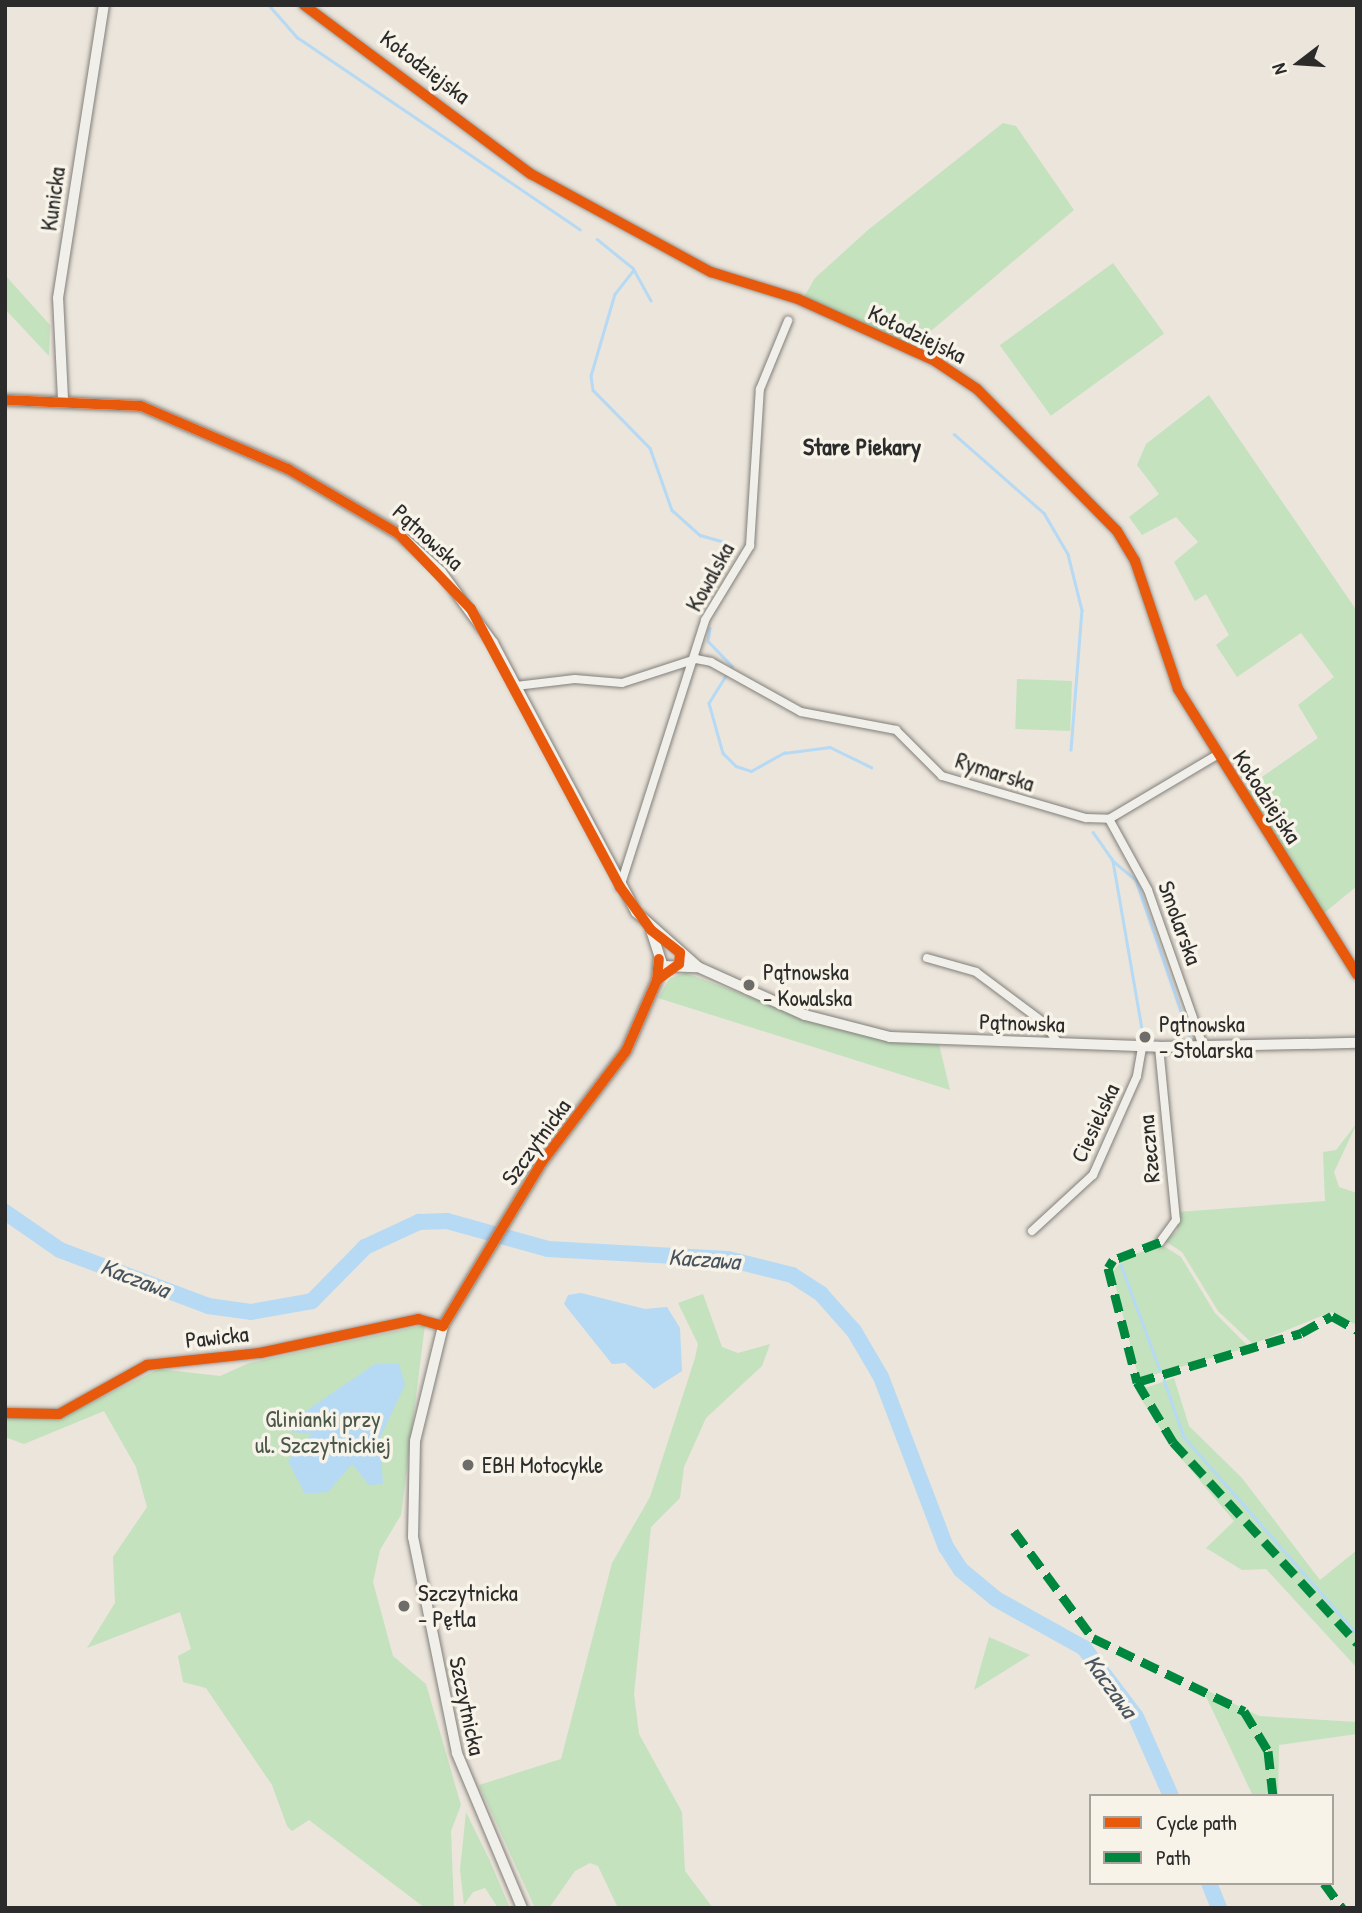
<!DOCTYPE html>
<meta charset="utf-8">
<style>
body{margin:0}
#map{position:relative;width:1362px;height:1913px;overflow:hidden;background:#ebe5db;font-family:"Patrick Hand",sans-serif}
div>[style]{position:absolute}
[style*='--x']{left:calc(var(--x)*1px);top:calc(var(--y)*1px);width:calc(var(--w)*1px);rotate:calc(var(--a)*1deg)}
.green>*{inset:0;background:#c4e2be;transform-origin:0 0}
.water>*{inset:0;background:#b6d9f4}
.stream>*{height:2.5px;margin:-1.25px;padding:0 1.25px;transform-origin:1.25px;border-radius:1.25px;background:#b6d9f4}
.river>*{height:16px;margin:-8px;padding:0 8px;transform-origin:8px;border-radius:8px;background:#b6d9f4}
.roads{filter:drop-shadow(0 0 2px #817f7a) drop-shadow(0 0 2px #817f7a)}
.minor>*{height:8px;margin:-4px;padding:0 4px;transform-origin:4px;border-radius:4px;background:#f1efea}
.tertiary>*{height:10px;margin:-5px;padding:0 5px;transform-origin:5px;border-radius:5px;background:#f1efea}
.quiet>*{height:9px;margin-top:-4.5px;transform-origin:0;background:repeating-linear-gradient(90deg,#00873e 0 18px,transparent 0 27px)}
.cycleway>*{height:10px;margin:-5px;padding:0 5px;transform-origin:5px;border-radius:5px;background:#e8590c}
.dots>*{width:19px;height:19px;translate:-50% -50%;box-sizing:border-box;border:4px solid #f7f3e8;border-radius:50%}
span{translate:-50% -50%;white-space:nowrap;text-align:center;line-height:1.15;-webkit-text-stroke:7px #f7f3e8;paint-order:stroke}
.street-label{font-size:23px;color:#2b2b2b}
.poi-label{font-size:23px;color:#2b2b2b}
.left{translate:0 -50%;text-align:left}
.park-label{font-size:23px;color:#49584a}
.neighbourhood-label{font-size:24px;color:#2b2b2b;font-weight:700}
.water-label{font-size:24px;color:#485560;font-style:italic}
.frame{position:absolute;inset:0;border:7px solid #2b2b2b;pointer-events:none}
.legend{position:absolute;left:1089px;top:1794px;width:245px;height:91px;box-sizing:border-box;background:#f7f3e8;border:2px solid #a5a39c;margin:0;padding:9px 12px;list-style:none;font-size:21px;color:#2b2b2b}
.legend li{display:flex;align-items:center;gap:14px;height:35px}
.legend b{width:35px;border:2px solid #a5a39c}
.north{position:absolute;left:1264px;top:28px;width:70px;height:70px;-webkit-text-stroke:5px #f7f3e8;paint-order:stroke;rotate:253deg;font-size:19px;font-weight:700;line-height:28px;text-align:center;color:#2b2b2b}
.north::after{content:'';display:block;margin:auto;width:24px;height:32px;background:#2b2b2b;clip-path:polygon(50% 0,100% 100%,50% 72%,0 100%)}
</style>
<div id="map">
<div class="green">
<div style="clip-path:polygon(1003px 123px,1016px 126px,1074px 210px,912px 347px,804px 297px,815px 278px,868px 230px)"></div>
<div style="left:1113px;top:263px;width:87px;height:140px;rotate:54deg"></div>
<div style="clip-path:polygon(5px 275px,50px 325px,49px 356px,5px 309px)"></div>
<div style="clip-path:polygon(1209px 395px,1357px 611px,1357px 886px,1323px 914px,1246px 788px,1318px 738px,1298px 705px,1334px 677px,1301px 633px,1237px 677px,1216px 645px,1229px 635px,1206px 594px,1195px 601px,1174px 562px,1198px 542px,1176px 517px,1142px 535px,1129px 517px,1159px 494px,1137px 465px,1146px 444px)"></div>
<div style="left:1017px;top:679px;width:55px;height:50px;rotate:2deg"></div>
<div style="clip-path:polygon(686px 973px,833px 1028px,939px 1044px,950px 1090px,658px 998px,670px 978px)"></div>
<div style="clip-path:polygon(1357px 1123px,1334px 1172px,1339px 1187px,1357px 1193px,1357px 1325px,1331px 1312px,1253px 1344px,1218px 1311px,1182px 1252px,1165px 1241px,1177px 1231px,1178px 1212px,1325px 1201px,1323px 1152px,1336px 1150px)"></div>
<div style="clip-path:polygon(1162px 1245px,1181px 1257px,1215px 1313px,1249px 1347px,1139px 1379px,1112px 1272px,1126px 1257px)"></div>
<div style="clip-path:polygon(703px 1294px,722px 1347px,738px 1353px,770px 1344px,762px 1366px,706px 1418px,684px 1467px,680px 1498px,651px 1527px,634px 1694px,639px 1734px,682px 1812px,685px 1871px,713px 1908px,618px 1908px,598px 1866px,590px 1863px,575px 1871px,549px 1908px,535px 1908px,479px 1785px,561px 1759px,612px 1563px,650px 1497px,695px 1358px,698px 1344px,678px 1303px)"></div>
<div style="clip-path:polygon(425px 1325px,401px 1515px,380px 1550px,373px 1582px,393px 1656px,426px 1684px,461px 1805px,451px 1831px,454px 1908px,425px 1908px,309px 1820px,292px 1831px,287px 1826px,272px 1785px,206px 1688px,183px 1682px,178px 1656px,191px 1649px,180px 1612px,87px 1648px,115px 1603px,113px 1557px,147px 1507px,136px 1467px,104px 1411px,24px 1444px,5px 1437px,5px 1417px,63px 1416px,159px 1369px,220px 1376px,249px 1363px)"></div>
<div style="clip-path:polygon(1174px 1378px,1189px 1426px,1242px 1478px,1320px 1580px,1357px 1550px,1357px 1668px,1266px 1569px,1242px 1570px,1206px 1548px,1234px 1521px,1174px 1450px,1136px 1391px)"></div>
<div style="clip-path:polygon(989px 1637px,1030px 1655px,974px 1690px,985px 1651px)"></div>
<div style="clip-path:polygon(1202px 1688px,1259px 1716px,1357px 1722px,1357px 1734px,1279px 1745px,1278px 1796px,1253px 1796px)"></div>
<div style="clip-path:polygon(466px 1812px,489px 1859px,510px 1908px,498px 1908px,485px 1888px,473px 1892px,464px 1905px,460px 1870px)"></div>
</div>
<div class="water">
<div style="clip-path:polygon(581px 1293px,645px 1309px,667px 1307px,680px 1328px,682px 1371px,654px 1389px,625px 1363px,612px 1364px,564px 1304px,568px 1295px)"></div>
<div style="clip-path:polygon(375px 1364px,399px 1364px,405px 1385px,380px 1438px,383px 1484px,369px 1485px,352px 1464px,328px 1492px,305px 1494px,288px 1461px,311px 1434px,292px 1432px,291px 1421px)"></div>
</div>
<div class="stream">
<div style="--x:269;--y:5;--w:43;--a:48.8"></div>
<div style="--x:297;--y:37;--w:342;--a:34.2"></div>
<div style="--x:597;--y:239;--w:46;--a:38.9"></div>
<div style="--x:633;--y:268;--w:37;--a:61"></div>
<div style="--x:634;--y:270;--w:31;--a:128"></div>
<div style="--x:615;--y:294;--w:85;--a:106.3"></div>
<div style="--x:591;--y:376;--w:14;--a:82"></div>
<div style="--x:593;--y:390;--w:81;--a:45.5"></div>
<div style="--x:650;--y:448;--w:66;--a:70.5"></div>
<div style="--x:672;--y:510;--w:38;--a:42"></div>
<div style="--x:700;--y:535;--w:26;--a:16"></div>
<div style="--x:725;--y:542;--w:15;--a:58"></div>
<div style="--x:954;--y:434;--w:120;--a:41.3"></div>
<div style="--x:1044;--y:513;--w:48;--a:59.7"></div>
<div style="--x:1068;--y:554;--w:58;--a:76"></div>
<div style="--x:1082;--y:610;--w:140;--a:94.5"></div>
<div style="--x:710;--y:628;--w:13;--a:99"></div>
<div style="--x:708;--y:641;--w:35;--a:46"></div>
<div style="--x:726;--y:676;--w:32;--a:122"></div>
<div style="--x:709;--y:703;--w:52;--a:74.4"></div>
<div style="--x:723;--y:753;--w:18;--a:45"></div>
<div style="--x:736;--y:766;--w:16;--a:18"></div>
<div style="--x:751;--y:771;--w:38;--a:-29"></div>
<div style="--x:784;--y:753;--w:46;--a:-7.4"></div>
<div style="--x:830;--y:747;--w:46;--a:26"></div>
<div style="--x:1093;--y:832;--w:35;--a:55"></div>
<div style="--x:1113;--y:861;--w:176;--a:80.2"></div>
<div style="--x:1112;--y:860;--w:31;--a:40"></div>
<div style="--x:1136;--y:880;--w:164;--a:71.1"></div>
<div style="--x:1121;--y:1265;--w:112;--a:69.6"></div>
<div style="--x:1164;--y:1380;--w:60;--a:70.7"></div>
<div style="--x:1184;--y:1437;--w:262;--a:48.7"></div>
</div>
<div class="river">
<div style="--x:5;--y:1212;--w:67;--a:34.6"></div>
<div style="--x:60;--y:1250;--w:158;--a:20.7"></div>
<div style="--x:208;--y:1306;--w:43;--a:7.9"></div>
<div style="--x:251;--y:1312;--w:62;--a:-10.2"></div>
<div style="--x:312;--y:1301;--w:76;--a:-45.5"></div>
<div style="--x:365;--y:1247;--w:60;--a:-24.8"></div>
<div style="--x:419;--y:1222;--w:28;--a:-2"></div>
<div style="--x:447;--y:1221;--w:105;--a:15.5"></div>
<div style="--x:548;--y:1249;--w:180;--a:3.2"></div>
<div style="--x:728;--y:1259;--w:66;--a:14"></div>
<div style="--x:792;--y:1275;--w:35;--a:33"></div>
<div style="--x:821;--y:1294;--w:50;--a:48.3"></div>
<div style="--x:854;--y:1331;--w:53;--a:59.6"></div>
<div style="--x:881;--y:1377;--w:182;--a:69.1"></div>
<div style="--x:946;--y:1547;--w:27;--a:57"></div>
<div style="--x:961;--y:1570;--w:45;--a:39.6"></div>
<div style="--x:996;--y:1599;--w:101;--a:29.1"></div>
<div style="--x:1084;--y:1648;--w:86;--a:53"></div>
<div style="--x:1136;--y:1717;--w:86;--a:66.1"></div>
<div style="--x:1209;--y:1883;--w:27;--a:68"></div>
</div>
<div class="roads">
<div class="minor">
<div style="--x:304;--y:5;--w:283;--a:36.7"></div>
<div style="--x:531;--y:174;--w:205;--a:28.6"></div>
<div style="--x:711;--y:272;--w:91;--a:17.2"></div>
<div style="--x:798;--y:299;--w:150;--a:24.3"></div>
<div style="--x:935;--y:361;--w:50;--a:33.7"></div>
<div style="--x:977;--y:389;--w:199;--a:45.4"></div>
<div style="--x:1117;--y:531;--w:35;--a:59"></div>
<div style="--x:1135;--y:561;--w:135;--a:71.4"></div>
<div style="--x:1178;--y:689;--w:337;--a:57.9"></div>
<div style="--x:516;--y:686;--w:59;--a:-6.8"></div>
<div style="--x:575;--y:679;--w:47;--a:4.9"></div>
<div style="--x:622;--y:683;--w:78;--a:-18"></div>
<div style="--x:696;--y:659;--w:15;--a:11"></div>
<div style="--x:711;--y:662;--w:103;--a:29.1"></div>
<div style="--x:801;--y:712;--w:97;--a:10.7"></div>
<div style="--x:896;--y:730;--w:65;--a:45"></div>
<div style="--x:942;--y:776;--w:150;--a:16.3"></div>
<div style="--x:1086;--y:818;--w:23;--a:2"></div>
<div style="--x:1109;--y:819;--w:123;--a:-30.7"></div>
<div style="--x:1109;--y:819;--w:81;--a:61.2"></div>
<div style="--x:1148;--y:890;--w:165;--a:70.6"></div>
<div style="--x:620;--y:887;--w:280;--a:-72.3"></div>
<div style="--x:705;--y:620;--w:87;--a:-58.7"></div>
<div style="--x:750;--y:546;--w:157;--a:-86.4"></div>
<div style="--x:760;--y:389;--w:74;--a:-67.6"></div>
<div style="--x:927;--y:958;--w:51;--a:15.9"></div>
<div style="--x:976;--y:972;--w:84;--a:36.7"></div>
<div style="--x:1043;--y:1022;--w:26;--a:54"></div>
<div style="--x:1159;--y:1047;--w:174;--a:84.4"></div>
<div style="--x:1176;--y:1220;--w:27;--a:126"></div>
<div style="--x:1032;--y:1231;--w:83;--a:-42.6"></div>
<div style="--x:1093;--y:1175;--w:108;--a:-66"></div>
<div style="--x:1137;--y:1076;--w:29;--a:-80"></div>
<div style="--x:5;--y:1413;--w:54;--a:1.1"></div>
<div style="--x:59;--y:1414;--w:101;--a:-29.1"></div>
<div style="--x:147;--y:1365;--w:114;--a:-6.1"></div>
<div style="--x:260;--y:1353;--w:162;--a:-12.1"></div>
<div style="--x:418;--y:1319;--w:26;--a:16"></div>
</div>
<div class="tertiary">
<div style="--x:63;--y:399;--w:101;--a:-92.8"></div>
<div style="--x:58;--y:298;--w:297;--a:-81.1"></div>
<div style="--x:5;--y:400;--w:136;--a:2.5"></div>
<div style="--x:141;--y:406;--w:160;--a:23.2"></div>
<div style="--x:288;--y:469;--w:129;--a:30.4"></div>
<div style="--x:399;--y:534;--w:57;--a:42.1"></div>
<div style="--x:441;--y:572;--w:88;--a:53.8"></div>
<div style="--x:493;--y:643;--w:305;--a:62"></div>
<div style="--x:636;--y:912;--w:83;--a:41.6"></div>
<div style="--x:698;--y:967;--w:117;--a:24.2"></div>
<div style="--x:805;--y:1015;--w:88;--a:14.5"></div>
<div style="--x:890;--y:1037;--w:269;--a:2.1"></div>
<div style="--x:1159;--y:1047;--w:198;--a:-1.2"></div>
<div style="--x:651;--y:930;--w:38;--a:72"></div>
<div style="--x:663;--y:966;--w:34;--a:2"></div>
<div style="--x:522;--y:1908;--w:168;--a:-112.8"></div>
<div style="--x:457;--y:1753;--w:220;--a:-101.5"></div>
<div style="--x:413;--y:1537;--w:96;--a:-88.8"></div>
<div style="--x:415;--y:1441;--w:118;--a:-76.3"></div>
<div style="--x:443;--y:1326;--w:192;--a:-58.9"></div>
<div style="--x:542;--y:1162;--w:139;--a:-52.9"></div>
<div style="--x:626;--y:1051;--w:77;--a:-66.4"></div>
<div style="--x:657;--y:980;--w:21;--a:-85"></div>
</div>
</div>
<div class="quiet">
<div style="--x:1160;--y:1242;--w:50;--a:159"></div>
<div style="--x:1113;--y:1260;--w:9;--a:122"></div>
<div style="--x:1108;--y:1268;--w:118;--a:75.7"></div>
<div style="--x:1137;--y:1382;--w:70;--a:59"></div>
<div style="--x:1173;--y:1442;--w:273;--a:47.5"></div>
<div style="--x:1137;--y:1382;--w:171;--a:-16.6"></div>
<div style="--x:1301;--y:1333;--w:35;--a:-29"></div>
<div style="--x:1332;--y:1316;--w:29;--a:29"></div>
<div style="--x:1014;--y:1531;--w:133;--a:53.6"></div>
<div style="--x:1093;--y:1638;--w:168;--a:25.8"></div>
<div style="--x:1244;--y:1711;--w:47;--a:59"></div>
<div style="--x:1268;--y:1751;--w:45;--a:83.7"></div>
<div style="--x:1324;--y:1883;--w:31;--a:54"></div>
</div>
<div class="cycleway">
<div style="--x:304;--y:5;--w:283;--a:36.7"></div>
<div style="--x:531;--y:174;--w:205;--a:28.6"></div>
<div style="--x:711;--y:272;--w:91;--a:17.2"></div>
<div style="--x:798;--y:299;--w:150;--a:24.3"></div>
<div style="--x:935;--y:361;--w:50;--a:33.7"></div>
<div style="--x:977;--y:389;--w:199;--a:45.4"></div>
<div style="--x:1117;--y:531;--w:35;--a:59"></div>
<div style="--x:1135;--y:561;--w:135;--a:71.4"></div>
<div style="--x:1178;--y:689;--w:337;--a:57.9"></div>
<div style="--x:5;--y:400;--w:136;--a:2.5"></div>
<div style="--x:141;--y:406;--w:160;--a:23.2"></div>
<div style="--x:288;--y:469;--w:129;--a:30.4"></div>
<div style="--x:399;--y:534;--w:104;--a:46.2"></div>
<div style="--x:471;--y:609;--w:315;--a:61.8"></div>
<div style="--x:620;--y:887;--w:53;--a:54.2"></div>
<div style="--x:651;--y:930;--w:37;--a:38"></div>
<div style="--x:680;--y:953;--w:11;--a:95"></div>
<div style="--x:679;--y:964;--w:27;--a:144"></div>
<div style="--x:5;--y:1413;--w:54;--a:1.1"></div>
<div style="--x:59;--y:1414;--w:101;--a:-29.1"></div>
<div style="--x:147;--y:1365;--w:114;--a:-6.1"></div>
<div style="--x:260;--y:1353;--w:162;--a:-12.1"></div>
<div style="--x:418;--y:1319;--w:26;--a:16"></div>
<div style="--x:443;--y:1326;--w:192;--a:-58.9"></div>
<div style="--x:542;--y:1162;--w:139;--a:-52.9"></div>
<div style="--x:626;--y:1051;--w:77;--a:-66.4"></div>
<div style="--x:657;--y:980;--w:21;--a:-85"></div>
</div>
<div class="dots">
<div style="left:749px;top:985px;background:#6e6c69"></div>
<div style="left:1145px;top:1037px;background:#6e6c69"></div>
<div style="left:468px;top:1465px;background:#6e6c69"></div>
<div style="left:404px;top:1606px;background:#6e6c69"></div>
</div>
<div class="street-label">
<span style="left:425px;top:67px;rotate:37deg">Kołodziejska</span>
<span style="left:53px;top:199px;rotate:-82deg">Kunicka</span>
<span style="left:917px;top:334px;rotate:26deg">Kołodziejska</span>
<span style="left:428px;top:537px;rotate:42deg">Pątnowska</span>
<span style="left:710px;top:577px;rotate:-61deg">Kowalska</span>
<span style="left:995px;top:772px;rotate:18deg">Rymarska</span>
<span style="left:1267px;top:797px;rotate:57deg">Kołodziejska</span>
<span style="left:1180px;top:923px;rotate:70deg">Smolarska</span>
<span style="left:1022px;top:1023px;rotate:2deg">Pątnowska</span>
<span style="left:1095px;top:1123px;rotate:-65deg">Ciesielska</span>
<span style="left:536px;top:1142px;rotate:-54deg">Szczytnicka</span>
<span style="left:1149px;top:1149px;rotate:-95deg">Rzeczna</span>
<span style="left:217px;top:1337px;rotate:-6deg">Pawicka</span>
<span style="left:467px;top:1706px;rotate:78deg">Szczytnicka</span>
</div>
<div class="poi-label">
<span class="left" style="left:763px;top:985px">Pątnowska<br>- Kowalska</span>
<span class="left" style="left:1159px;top:1037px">Pątnowska<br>- Stolarska</span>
<span class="left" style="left:482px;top:1465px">EBH Motocykle</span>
<span class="left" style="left:418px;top:1606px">Szczytnicka<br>- Pętla</span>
</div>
<div class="park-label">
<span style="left:323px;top:1432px">Glinianki przy<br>ul. Szczytnickiej</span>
</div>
<div class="neighbourhood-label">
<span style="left:862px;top:447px">Stare Piekary</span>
</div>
<div class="water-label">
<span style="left:704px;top:1259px;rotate:4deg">Kaczawa</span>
<span style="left:135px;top:1278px;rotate:21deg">Kaczawa</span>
<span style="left:1111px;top:1686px;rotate:54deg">Kaczawa</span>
</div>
<div class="frame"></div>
<ul class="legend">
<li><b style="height:9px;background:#e8590c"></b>Cycle path</li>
<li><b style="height:9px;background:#00873e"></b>Path</li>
</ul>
<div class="north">N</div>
</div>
